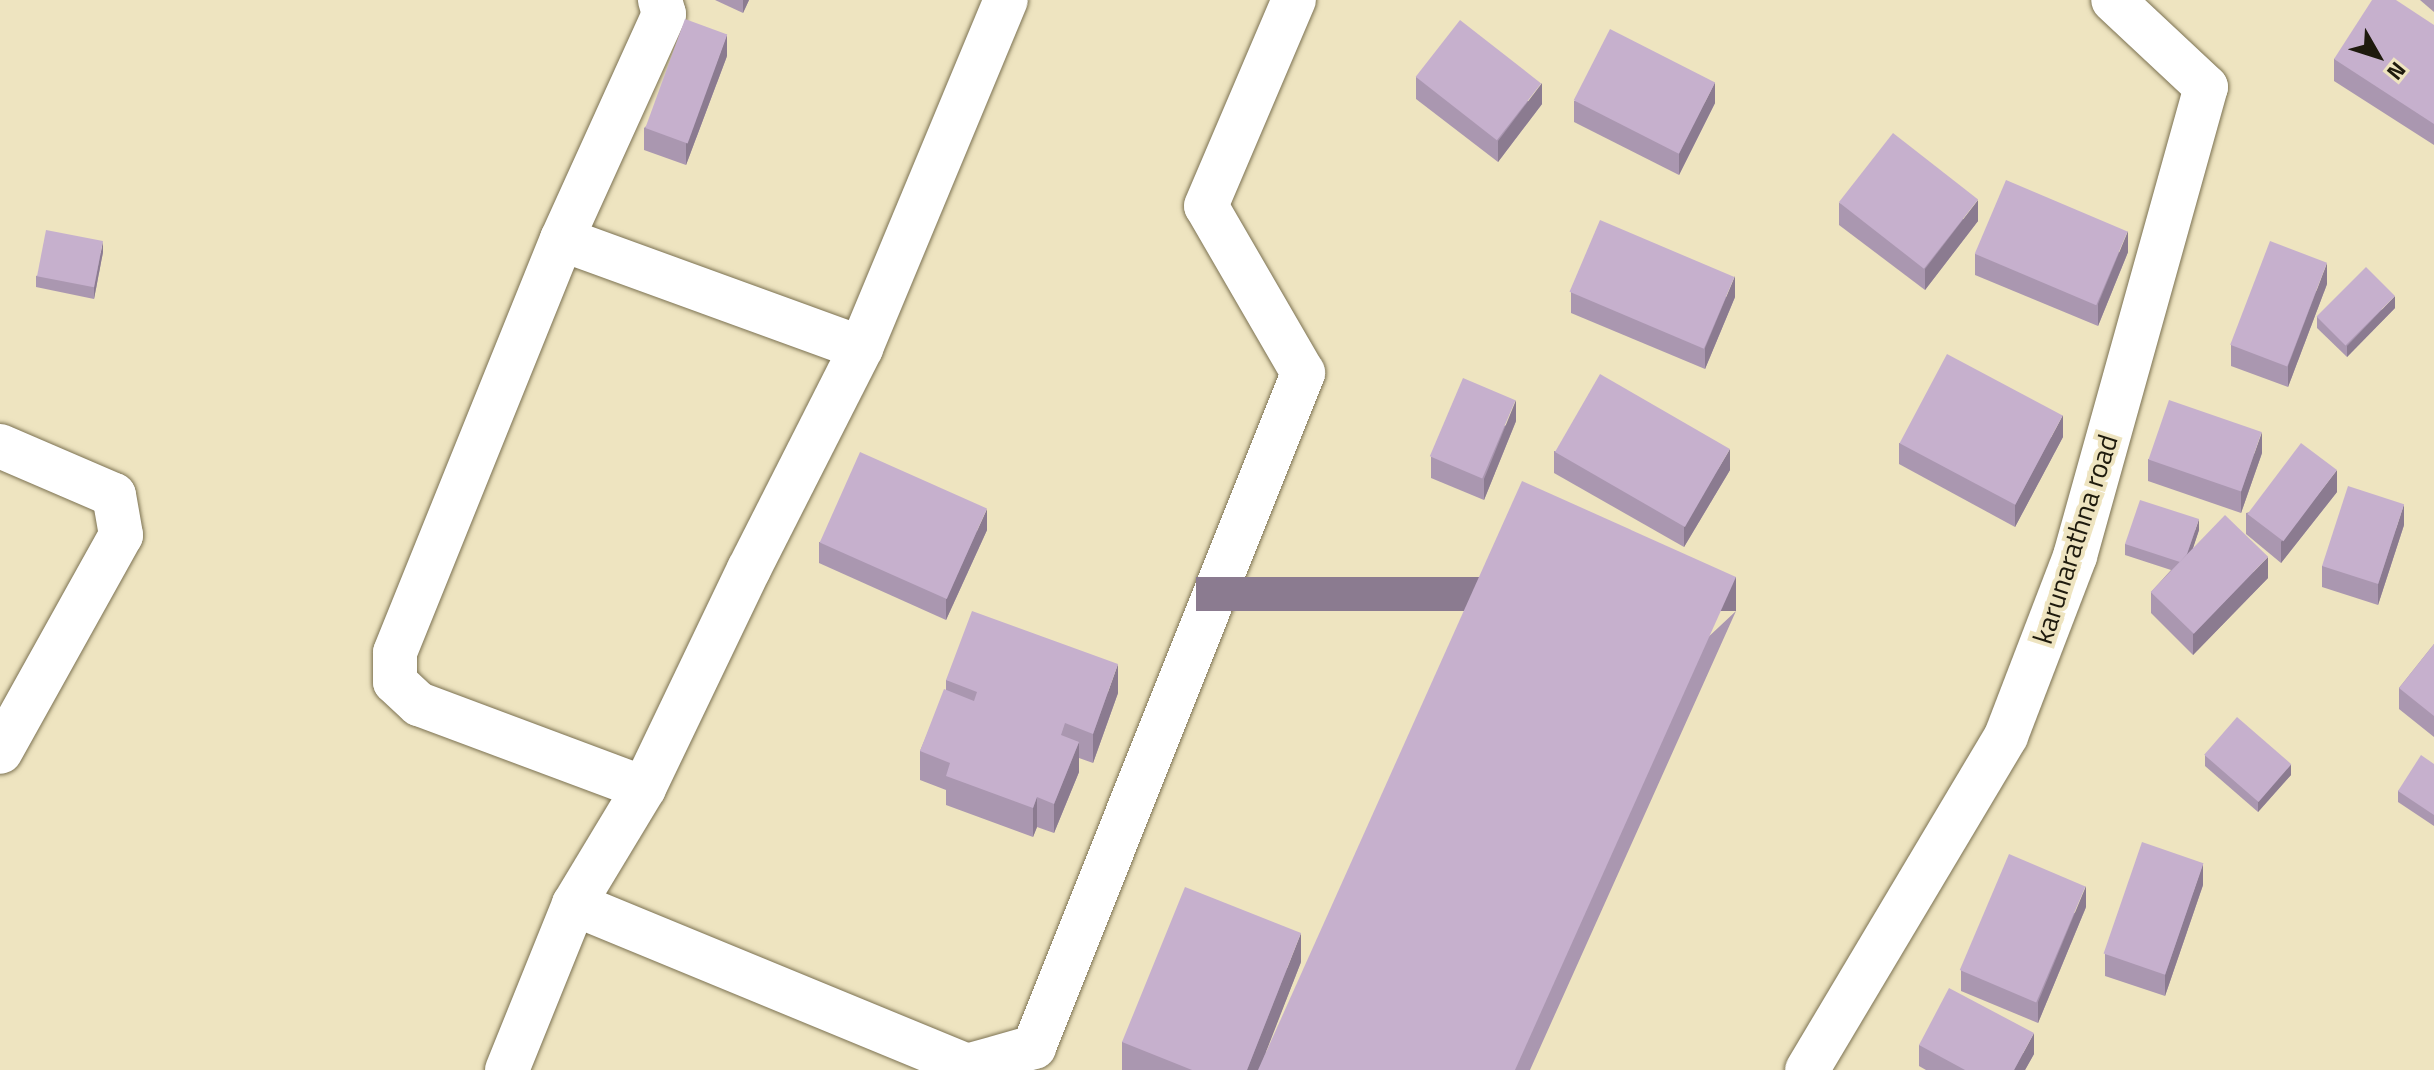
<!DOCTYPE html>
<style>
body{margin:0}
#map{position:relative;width:2434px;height:1070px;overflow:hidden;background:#eee4c0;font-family:"Titillium Web",sans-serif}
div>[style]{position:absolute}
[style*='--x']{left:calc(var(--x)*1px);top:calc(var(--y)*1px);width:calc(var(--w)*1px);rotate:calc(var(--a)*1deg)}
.roads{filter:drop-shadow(0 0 2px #7c7252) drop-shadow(0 0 2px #7c7252)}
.minor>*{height:44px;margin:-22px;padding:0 22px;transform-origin:22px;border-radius:22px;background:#fff}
.wall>*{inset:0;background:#aa97b0}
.shaded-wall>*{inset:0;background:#8b7b90;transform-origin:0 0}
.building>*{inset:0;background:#c6b0cd;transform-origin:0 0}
span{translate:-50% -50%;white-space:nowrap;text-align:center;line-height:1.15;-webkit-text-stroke:8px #eee4c0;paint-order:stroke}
.street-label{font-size:28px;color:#1e1a0d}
.north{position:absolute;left:2338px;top:16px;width:80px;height:80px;-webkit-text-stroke:6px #eee4c0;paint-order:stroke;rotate:129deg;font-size:22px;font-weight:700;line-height:32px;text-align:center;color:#1e1a0d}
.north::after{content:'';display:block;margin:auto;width:28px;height:36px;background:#1e1a0d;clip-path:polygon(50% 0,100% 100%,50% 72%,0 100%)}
</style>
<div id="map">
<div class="roads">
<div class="minor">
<div style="--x:562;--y:239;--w:446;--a:112"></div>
<div style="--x:395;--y:653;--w:29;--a:90"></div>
<div style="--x:395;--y:682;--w:33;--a:43"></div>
<div style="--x:419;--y:704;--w:240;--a:20.5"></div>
<div style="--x:861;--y:348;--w:377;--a:-67.4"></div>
<div style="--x:0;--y:446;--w:124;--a:23.3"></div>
<div style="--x:114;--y:495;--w:41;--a:80.1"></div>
<div style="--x:121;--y:535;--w:248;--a:119.1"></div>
<div style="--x:574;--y:904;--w:425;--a:22.4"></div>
<div style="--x:967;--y:1066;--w:70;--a:-15.8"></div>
<div style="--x:1034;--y:1047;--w:726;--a:-68.24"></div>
<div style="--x:1303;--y:373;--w:193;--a:-120.1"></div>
<div style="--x:1206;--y:206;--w:224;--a:-66.9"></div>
<div style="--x:507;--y:1070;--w:179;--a:-68"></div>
<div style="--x:574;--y:904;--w:135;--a:-58.9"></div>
<div style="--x:644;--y:788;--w:243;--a:-64.4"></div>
<div style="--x:749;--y:569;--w:248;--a:-63.1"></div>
<div style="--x:861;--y:348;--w:318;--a:-160"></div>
<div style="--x:562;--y:239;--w:247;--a:-65.6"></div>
<div style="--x:664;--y:14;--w:15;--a:-106"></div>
<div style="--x:1807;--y:1070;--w:389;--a:-59.2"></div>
<div style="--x:2006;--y:736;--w:193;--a:-69"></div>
<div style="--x:2075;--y:556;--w:487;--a:-74.4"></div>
<div style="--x:2206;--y:87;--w:127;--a:-136.9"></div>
</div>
</div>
<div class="wall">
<div style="clip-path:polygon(715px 0,749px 0,743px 13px)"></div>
<div style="clip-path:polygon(2420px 0,2434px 0,2434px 12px)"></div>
<div style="clip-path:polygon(2434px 25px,2434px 145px,2334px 81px,2334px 59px)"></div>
<div style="clip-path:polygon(727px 56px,686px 165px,644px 150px,644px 128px)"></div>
<div style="clip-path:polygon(1416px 77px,1542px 104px,1498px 162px,1416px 99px)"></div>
<div style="clip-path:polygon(1574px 101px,1715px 103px,1679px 175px,1574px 122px)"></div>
<div style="clip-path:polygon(1839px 203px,1978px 221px,1925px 290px,1839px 225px)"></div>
<div style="clip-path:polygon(103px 252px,94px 299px,36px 287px,36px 276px)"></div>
<div style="clip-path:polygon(2128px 252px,2098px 326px,1975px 275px,1975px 254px)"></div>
<div style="clip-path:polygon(2327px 284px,2288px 387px,2231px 366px,2231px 345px)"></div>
<div style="clip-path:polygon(1571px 292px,1735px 297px,1705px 369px,1571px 313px)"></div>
<div style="clip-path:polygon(2395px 308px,2347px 357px,2317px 328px,2317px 317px)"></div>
<div style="clip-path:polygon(1516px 421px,1484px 500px,1431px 478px,1431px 457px)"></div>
<div style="clip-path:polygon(2063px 437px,2015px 527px,1899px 464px,1899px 443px)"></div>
<div style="clip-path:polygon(1554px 451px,1730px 470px,1684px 547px,1554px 473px)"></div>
<div style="clip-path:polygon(2262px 453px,2241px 513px,2148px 481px,2148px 459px)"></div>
<div style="clip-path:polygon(2337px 492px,2281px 563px,2246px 534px,2246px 513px)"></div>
<div style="clip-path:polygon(2404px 525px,2378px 605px,2322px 587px,2322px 566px)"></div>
<div style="clip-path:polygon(987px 530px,946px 620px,819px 563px,819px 542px)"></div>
<div style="clip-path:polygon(2199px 530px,2193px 548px,2268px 578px,2193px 655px,2151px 613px,2151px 592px,2171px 570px,2125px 555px,2125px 544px)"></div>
<div style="clip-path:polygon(1736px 611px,1530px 1070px,1122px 1070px,1122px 1042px,1301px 962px,1265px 1053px)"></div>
<div style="clip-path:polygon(2434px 644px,2434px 737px,2399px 709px,2399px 688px)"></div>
<div style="clip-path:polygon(946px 680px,1118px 693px,1093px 763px,1079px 758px,1079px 772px,1054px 833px,1037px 827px,1033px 837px,946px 805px,946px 790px,920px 780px,920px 751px,946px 690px)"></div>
<div style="clip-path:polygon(2205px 755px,2291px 775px,2258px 812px,2205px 766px)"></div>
<div style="clip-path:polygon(2434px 764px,2434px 826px,2398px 802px,2398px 791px)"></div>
<div style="clip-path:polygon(2203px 885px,2165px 996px,2105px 976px,2105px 954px)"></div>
<div style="clip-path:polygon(2086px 907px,2038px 1023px,1961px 991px,1961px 970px)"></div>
<div style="clip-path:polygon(1919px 1045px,2034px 1054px,2025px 1070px,1926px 1070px,1919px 1066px)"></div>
</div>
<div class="shaded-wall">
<div style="clip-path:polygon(743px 0,749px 0,743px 13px)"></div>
<div style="clip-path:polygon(727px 34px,727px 56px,686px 165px,686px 144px)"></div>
<div style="clip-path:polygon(1715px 82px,1715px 103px,1679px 175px,1679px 154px)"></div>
<div style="clip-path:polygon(1542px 83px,1542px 104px,1498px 162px,1498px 141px)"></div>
<div style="clip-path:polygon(1978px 200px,1978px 221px,1925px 290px,1925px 269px)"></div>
<div style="clip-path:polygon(2128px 231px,2128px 252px,2098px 326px,2098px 304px)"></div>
<div style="clip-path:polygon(103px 241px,103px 252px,94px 299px,94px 288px)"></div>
<div style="clip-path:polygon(2327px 263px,2327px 284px,2288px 387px,2288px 366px)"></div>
<div style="clip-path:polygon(1735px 276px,1735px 297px,1705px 369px,1705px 348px)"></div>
<div style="clip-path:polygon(2395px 296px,2395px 308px,2347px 357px,2347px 346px)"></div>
<div style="clip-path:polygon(1516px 400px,1516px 421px,1484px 500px,1484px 479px)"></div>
<div style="clip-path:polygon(2063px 415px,2063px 437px,2015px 527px,2015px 505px)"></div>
<div style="clip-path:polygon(2262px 432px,2262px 453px,2241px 513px,2241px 491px)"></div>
<div style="clip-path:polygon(1730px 449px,1730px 470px,1684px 547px,1684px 526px)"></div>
<div style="clip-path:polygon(2337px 470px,2337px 492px,2281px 563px,2281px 542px)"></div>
<div style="clip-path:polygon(2404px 504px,2404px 525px,2378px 605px,2378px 584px)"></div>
<div style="clip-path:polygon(987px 509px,987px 530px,946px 620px,946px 599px)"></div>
<div style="clip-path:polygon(2199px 519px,2199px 530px,2184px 575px,2184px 563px)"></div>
<div style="clip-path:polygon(2268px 557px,2268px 578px,2193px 655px,2193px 634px)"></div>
<div style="left:1736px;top:577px;width:34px;height:540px;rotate:90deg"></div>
<div style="clip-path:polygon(1118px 664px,1118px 693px,1093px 763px,1093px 734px)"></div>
<div style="clip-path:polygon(1079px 742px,1079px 772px,1054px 833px,1054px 804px)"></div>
<div style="clip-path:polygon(2291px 764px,2291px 775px,2258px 812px,2258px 800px)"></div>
<div style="clip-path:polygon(1037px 797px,1037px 827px,1033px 837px,1033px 808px)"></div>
<div style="clip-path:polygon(2203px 863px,2203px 885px,2165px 996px,2165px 975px)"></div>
<div style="clip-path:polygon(2086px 886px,2086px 907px,2038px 1023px,2038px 1002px)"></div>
<div style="clip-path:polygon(1301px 933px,1301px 962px,1259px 1070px,1247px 1070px)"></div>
<div style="clip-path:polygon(2034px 1033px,2034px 1054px,2025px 1070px,2014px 1070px)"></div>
</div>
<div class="building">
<div style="clip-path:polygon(2372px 0,2396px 0,2434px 25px,2434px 124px,2334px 59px)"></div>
<div style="left:685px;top:19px;width:45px;height:116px;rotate:20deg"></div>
<div style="left:1460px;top:20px;width:103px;height:72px;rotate:38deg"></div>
<div style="left:1610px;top:29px;width:118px;height:80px;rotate:27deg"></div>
<div style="left:1893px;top:133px;width:108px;height:88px;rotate:38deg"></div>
<div style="left:2006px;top:180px;width:132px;height:80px;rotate:23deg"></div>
<div style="left:1600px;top:220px;width:146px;height:78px;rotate:23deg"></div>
<div style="left:46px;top:230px;width:58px;height:47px;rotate:11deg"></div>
<div style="left:2270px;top:241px;width:61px;height:111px;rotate:21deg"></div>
<div style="left:2366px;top:267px;width:41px;height:70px;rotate:45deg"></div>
<div style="left:1947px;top:354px;width:131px;height:101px;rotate:28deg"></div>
<div style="left:1600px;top:374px;width:150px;height:90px;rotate:30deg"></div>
<div style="left:1463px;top:378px;width:57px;height:85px;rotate:23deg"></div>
<div style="left:2169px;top:400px;width:98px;height:63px;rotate:19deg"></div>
<div style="left:2301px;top:443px;width:45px;height:89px;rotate:37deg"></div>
<div style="left:860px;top:452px;width:139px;height:99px;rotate:24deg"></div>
<div style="clip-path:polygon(1522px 481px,1736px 577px,1515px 1070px,1258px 1070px)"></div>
<div style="left:2348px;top:486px;width:59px;height:84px;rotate:18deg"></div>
<div style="clip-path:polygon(2140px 500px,2199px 519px,2187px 554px,2180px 562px,2125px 544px)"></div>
<div style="left:2225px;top:515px;width:60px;height:107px;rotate:44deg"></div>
<div style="clip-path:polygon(972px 611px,1118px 664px,1093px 734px,1065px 723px,1061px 735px,1079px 742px,1054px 804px,1037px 797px,1033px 808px,946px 776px,950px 763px,920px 751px,944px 689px,974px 701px,977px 692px,946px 680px)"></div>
<div style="clip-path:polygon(2434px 644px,2434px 716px,2399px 688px)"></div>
<div style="left:2237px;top:717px;width:72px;height:50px;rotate:41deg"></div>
<div style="clip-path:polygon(2421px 755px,2434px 764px,2434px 815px,2398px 791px)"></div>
<div style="left:2142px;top:842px;width:65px;height:118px;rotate:19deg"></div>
<div style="left:2009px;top:854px;width:83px;height:126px;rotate:23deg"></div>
<div style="clip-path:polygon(1185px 887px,1301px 933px,1247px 1070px,1192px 1070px,1122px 1042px)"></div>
<div style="clip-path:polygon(1949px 988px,2034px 1033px,2014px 1070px,1965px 1070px,1919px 1045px)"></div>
</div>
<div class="street-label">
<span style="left:2075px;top:539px;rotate:-72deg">karunarathna road</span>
</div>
<div class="north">N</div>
</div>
